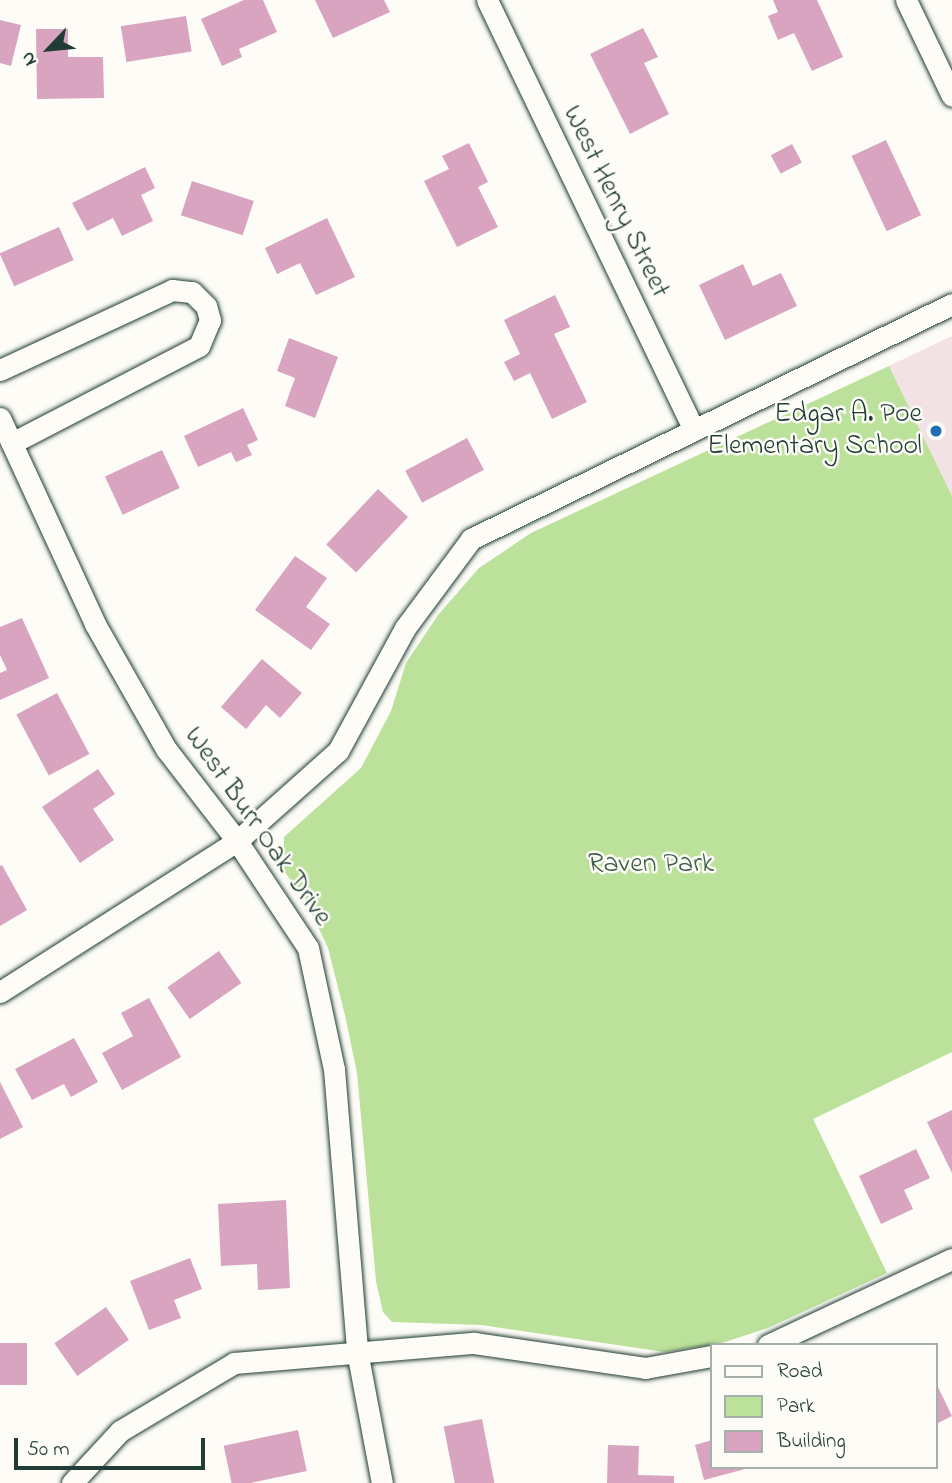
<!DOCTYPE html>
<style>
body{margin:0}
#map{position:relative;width:952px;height:1483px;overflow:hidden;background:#fdfcf7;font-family:"Indie Flower",sans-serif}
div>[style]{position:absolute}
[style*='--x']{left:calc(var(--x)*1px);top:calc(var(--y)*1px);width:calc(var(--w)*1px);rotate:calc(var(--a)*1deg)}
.built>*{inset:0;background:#f2e2e6}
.green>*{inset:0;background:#bce19b}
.building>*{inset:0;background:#d8a4bf;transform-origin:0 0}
.roads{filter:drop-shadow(0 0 2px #1f3d34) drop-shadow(0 0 2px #1f3d34)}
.minor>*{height:21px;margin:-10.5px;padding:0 10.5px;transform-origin:10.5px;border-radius:10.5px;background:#fdfcf7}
.dots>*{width:19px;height:19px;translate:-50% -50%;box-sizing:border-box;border:4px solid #fdfcf7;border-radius:50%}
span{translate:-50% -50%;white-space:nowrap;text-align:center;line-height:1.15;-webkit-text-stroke:5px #fdfcf7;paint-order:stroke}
.street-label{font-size:28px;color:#1f3d34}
.poi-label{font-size:28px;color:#1f3d34}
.right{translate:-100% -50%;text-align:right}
.park-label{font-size:28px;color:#3e5e49}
.legend{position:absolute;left:710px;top:1343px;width:228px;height:126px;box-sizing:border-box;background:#fdfcf7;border:2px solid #a4b0a9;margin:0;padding:9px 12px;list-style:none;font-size:21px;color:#1f3d34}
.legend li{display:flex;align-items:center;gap:14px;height:35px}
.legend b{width:35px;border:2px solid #a4b0a9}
.north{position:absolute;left:14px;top:14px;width:70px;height:70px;-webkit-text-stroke:5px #fdfcf7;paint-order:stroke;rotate:244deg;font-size:19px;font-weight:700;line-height:28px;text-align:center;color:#1f3d34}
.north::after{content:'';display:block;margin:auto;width:24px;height:32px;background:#1f3d34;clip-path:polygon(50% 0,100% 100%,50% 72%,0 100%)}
.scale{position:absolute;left:14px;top:1438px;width:191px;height:32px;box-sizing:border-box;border:4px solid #1f3d34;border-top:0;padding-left:9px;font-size:21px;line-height:24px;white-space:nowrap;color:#1f3d34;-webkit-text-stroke:5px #fdfcf7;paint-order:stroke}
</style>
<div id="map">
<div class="built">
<div style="clip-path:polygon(952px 336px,952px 496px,889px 366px)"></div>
</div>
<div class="green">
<div style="clip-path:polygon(889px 366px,952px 496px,952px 1052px,813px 1119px,887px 1273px,768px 1328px,722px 1343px,665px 1352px,481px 1325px,392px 1322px,383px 1312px,376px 1281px,357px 1073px,345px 1015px,328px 948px,306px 901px,284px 871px,284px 837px,361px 768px,391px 711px,406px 663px,438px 615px,479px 568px,531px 533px)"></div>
</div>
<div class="building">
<div style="clip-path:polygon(244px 0,263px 0,277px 32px,239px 49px,242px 57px,222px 66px,201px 19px)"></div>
<div style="clip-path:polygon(315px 0,384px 0,390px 12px,333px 38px)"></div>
<div style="clip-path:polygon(773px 0,817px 0,843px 57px,812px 71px,794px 33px,778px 40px,768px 16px,778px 12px)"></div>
<div style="left:186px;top:16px;width:36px;height:66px;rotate:81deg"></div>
<div style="clip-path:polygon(0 20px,21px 25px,11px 66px,0 63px)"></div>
<div style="clip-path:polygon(643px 28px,658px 57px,644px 63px,669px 114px,630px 134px,590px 54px)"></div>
<div style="clip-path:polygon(36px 29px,68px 29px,68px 57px,103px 57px,104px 98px,37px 99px)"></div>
<div style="left:886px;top:140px;width:83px;height:38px;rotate:65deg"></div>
<div style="clip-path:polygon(469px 143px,488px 182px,478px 187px,498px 227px,457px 247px,424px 181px,449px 169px,442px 156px)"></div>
<div style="left:792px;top:144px;width:21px;height:24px;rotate:62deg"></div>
<div style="clip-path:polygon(145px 167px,155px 188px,141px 195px,153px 221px,122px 236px,113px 218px,87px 231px,72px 203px)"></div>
<div style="left:192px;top:181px;width:65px;height:36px;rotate:18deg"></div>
<div style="clip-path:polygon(327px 218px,355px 277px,316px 295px,300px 263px,277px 274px,265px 248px)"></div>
<div style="left:59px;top:227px;width:36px;height:65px;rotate:66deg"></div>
<div style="clip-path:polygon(743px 264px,753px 286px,781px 273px,797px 306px,725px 340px,699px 285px)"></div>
<div style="clip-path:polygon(555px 295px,570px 327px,554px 334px,587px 402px,552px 419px,530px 373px,514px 381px,504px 362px,520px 354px,504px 320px)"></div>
<div style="clip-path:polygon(289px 338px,338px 357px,315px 418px,285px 406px,295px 378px,277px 371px)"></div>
<div style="clip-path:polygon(243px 408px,258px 440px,247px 445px,252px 455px,236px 462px,231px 452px,198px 467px,184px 436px)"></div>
<div style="left:467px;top:438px;width:36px;height:70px;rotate:62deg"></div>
<div style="left:162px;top:450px;width:42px;height:63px;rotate:65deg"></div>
<div style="left:378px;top:489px;width:41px;height:76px;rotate:43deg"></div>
<div style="clip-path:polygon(295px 556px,327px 578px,306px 607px,330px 624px,311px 650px,255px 610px)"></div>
<div style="clip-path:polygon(22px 618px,49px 678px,0 700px,0 673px,7px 670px,0 655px,0 627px)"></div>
<div style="clip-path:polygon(262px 659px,302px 693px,280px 718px,266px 705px,246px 729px,221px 707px)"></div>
<div style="left:57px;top:693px;width:69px;height:46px;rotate:62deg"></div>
<div style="clip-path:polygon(98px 769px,115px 794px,93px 809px,114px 840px,80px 863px,42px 807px)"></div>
<div style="clip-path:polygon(2px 865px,27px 910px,0 926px,0 866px)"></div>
<div style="left:219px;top:951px;width:39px;height:63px;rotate:55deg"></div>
<div style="clip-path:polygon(149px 998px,181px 1057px,122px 1090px,102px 1053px,133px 1036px,121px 1013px)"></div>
<div style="clip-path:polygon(74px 1038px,98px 1082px,71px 1097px,64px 1084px,32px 1100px,15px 1069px)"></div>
<div style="clip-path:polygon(0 1082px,23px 1127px,0 1139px)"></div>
<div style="clip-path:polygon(952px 1110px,952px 1173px,927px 1122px)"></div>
<div style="clip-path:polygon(916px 1149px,930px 1178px,904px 1190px,913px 1209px,881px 1224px,859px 1176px)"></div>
<div style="clip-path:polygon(286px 1200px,290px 1288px,258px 1290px,257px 1264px,221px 1266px,218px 1204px)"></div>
<div style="clip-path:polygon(190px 1258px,202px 1289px,174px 1300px,181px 1318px,149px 1330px,130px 1281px)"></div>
<div style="left:106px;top:1307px;width:40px;height:63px;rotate:55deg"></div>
<div style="left:0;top:1343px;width:27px;height:42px"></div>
<div style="clip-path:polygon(936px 1383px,952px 1416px,936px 1424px)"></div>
<div style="left:482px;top:1419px;width:65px;height:39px;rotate:79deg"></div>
<div style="left:298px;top:1430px;width:42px;height:76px;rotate:78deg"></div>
<div style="clip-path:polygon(712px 1440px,712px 1467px,749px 1468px,704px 1480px,695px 1445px)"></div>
<div style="clip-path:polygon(608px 1445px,639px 1446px,638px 1475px,674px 1476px,674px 1483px,607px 1483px)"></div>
</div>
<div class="roads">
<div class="minor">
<div style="--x:487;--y:0;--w:475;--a:64.3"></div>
<div style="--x:906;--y:0;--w:106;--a:64.4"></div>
<div style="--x:0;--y:370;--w:190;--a:-24.9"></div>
<div style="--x:172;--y:290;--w:20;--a:6"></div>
<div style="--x:192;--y:292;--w:20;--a:45"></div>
<div style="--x:206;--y:306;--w:15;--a:74"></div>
<div style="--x:210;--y:320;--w:28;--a:113"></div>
<div style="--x:199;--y:346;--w:211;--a:152.6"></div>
<div style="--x:0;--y:418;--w:227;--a:65.2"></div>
<div style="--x:95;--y:624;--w:144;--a:60.4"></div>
<div style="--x:166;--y:749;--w:116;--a:52.3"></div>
<div style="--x:237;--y:841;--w:128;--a:56.4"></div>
<div style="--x:308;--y:948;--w:124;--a:77.9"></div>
<div style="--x:334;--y:1069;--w:283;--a:85.3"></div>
<div style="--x:357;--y:1351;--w:134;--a:79.3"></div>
<div style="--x:0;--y:992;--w:281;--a:-32.5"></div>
<div style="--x:237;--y:841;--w:135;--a:-41.7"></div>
<div style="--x:338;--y:751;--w:140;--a:-61.4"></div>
<div style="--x:405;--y:628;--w:111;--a:-53.4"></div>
<div style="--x:471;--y:539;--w:535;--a:-26.04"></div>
<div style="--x:768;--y:1345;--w:203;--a:-25.1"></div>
<div style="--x:72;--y:1483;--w:71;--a:-47.3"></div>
<div style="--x:120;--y:1431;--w:133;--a:-30.8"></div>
<div style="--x:234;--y:1363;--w:241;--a:-4.8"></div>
<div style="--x:474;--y:1343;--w:173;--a:8.3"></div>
<div style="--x:645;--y:1368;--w:68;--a:-10.2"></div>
</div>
</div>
<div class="dots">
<div style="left:936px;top:431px;background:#1f6fb2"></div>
</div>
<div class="street-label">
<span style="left:615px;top:202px;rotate:64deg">West Henry Street</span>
<span style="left:257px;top:827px;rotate:55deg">West Burr Oak Drive</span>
</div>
<div class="poi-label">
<span class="right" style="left:922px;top:431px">Edgar A. Poe<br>Elementary School</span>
</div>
<div class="park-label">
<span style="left:651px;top:865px">Raven Park</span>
</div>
<ul class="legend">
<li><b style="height:9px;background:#fdfcf7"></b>Road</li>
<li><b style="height:19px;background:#bce19b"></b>Park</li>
<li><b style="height:19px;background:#d8a4bf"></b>Building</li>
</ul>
<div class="north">N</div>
<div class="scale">50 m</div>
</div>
